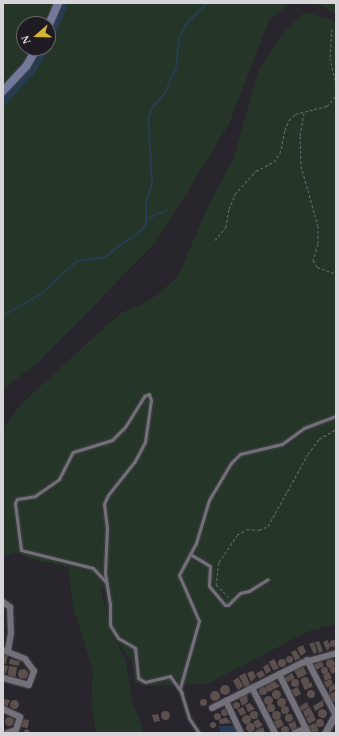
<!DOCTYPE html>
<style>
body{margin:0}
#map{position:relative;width:339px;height:736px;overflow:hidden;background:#28252d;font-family:"Times New Roman",serif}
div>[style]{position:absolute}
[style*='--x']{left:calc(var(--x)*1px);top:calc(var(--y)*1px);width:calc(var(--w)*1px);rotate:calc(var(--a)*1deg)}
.green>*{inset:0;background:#253628}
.water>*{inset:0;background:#283c51}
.stream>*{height:1.5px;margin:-0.75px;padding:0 0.75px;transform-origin:0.75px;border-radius:0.75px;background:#283c51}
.river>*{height:10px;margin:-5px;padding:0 5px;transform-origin:5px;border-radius:5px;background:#283c51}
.building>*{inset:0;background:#5b504d;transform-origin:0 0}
.round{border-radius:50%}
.path>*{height:1px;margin-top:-0.5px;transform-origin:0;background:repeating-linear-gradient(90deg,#6c6970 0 3px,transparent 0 5px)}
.roads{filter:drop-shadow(0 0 1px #444248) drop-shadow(0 0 1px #444248)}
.service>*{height:3px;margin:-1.5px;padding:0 1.5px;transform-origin:1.5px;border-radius:1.5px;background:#74707a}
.minor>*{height:6px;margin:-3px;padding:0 3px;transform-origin:3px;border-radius:3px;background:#74707a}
.tertiary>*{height:7px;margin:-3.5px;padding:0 3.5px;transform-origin:3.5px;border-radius:3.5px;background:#74707a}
.secondary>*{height:8px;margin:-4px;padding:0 4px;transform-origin:4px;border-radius:4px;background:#72799b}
span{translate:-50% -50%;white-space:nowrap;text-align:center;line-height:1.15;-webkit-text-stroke:4px #1f1b23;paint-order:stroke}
.frame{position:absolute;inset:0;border:4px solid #d7d5da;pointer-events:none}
.north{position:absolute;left:16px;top:16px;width:40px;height:40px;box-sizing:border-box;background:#1f1b23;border:1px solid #69656c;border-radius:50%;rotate:250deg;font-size:11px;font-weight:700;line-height:16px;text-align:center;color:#d7d5da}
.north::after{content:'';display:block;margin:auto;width:14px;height:18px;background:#d8b434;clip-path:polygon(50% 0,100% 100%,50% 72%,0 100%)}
</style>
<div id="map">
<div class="green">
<div style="clip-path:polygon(evenodd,3px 3px,336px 3px,336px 14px,321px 5px,291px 3px,269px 20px,229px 124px,156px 242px,36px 365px,3px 388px,3px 3px,24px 24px,48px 24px,48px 48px,24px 48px,24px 24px)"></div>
<div style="clip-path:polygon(evenodd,305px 12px,333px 20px,336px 25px,336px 624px,309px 631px,207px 684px,151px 686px,135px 683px,132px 662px,113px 635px,126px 661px,132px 699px,144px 733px,96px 733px,91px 705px,93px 672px,73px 606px,68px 567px,31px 559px,15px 552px,3px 556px,3px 429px,21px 404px,94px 337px,121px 313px,149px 301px,177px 278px,212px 198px,233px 160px,258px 72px,283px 32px,305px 12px,100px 586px,105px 590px,107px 615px,100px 586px)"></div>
</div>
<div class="water">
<div style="clip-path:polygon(219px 726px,234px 726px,237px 733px,220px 733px)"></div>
</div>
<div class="stream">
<div style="--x:147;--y:219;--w:22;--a:-24"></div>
<div style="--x:3;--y:316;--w:44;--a:-30.1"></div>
<div style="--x:41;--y:294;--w:49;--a:-42.5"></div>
<div style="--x:77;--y:261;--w:29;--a:-8"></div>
<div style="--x:106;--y:257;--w:13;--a:-42"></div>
<div style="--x:116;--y:248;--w:26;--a:-32"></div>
<div style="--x:138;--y:234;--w:13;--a:-51"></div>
<div style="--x:146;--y:224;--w:22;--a:-90"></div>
<div style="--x:146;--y:202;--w:20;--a:-72"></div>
<div style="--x:152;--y:183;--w:65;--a:-93.5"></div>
<div style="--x:148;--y:118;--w:11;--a:-68"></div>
<div style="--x:152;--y:108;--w:20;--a:-49"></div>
<div style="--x:165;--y:93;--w:27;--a:-66"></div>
<div style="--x:176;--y:68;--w:30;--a:-84"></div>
<div style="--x:179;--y:38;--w:18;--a:-61"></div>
<div style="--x:188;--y:22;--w:27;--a:-45"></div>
</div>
<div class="river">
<div style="--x:48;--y:41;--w:41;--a:-68.5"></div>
<div style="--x:3;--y:100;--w:43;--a:-47.8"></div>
<div style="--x:32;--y:68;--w:23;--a:-59"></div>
</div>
<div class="building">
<div class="round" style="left:329.5px;top:639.5px;width:7px;height:7px"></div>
<div style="clip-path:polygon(327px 640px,331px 646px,327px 651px,323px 642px)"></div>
<div style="clip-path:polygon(319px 641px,323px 651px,319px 653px,315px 642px)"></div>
<div style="clip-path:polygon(314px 642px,317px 652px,314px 654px,309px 644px)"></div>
<div style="clip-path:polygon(303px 645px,306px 652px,301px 656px,297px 648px)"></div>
<div style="clip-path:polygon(296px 650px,300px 658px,295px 661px,291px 652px)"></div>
<div style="clip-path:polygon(3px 654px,8px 655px,6px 664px,3px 663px)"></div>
<div class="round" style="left:285.5px;top:655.5px;width:7px;height:7px"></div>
<div class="round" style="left:325.5px;top:658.5px;width:9px;height:9px"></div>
<div style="left:10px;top:659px;width:10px;height:5px;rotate:11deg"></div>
<div style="left:274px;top:659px;width:10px;height:6px;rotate:61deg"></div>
<div class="round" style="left:278px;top:659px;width:8px;height:8px"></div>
<div style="clip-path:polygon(322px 661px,324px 666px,316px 670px,313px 665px)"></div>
<div style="clip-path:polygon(268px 664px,271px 671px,266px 674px,263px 667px)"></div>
<div style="clip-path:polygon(3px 665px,8px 666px,6px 674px,3px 673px)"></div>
<div style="left:9px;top:666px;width:8px;height:10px;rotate:7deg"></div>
<div style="left:303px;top:666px;width:9px;height:10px;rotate:63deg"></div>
<div style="clip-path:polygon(336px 666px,336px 672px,332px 674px,329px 669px)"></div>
<div class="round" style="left:320.5px;top:666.5px;width:7px;height:7px"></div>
<div class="round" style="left:18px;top:669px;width:10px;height:10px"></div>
<div style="left:262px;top:670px;width:6px;height:7px;rotate:59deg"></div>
<div style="clip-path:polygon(253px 671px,256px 677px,251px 682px,247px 673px)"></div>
<div style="clip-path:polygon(329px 672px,332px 678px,325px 681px,323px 675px)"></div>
<div style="clip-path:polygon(245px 673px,250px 684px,245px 688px,239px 676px)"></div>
<div style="clip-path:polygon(292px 673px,295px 678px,286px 683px,284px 678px)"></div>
<div class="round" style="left:301px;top:677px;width:8px;height:8px"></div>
<div style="clip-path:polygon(238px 677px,243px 686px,238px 690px,233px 681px)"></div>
<div style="clip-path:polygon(331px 679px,333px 684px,327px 688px,324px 682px)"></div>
<div class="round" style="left:291px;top:679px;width:8px;height:8px"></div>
<div style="clip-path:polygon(274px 681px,280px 686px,268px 692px,265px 686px)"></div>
<div style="left:311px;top:682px;width:5px;height:9px;rotate:68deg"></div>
<div style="clip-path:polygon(335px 684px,336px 690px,333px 690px,329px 694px,329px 687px)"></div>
<div class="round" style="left:220px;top:685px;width:10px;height:10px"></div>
<div style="clip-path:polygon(298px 687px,301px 694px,295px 697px,291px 690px)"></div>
<div class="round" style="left:259px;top:687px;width:8px;height:8px"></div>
<div class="round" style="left:271.5px;top:689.5px;width:9px;height:9px"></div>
<div class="round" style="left:307px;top:690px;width:8px;height:8px"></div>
<div style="clip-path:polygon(336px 691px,336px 701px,332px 703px,328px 695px)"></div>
<div class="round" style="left:210px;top:691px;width:10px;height:10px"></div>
<div style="clip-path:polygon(247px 694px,248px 702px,242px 706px,239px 698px)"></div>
<div class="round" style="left:263.5px;top:695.5px;width:9px;height:9px"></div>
<div class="round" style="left:276.5px;top:697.5px;width:9px;height:9px"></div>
<div class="round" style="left:199.5px;top:698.5px;width:7px;height:7px"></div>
<div style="clip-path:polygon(3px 699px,10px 700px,7px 707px,3px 705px)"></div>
<div class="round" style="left:9.5px;top:699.5px;width:9px;height:9px"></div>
<div style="clip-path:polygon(323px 700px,324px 706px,315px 711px,313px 706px)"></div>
<div class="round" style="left:232.5px;top:701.5px;width:7px;height:7px"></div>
<div style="clip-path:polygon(307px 702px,309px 707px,301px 711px,299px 707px)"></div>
<div style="clip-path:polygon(250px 703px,255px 709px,248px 712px,245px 705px)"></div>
<div class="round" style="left:267px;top:704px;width:8px;height:8px"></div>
<div class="round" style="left:281px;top:706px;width:8px;height:8px"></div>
<div style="clip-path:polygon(243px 707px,246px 713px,241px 716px,237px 710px)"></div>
<div style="clip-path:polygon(310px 707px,316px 720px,309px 724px,306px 718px,311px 715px,305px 717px,303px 711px)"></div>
<div class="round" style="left:220.5px;top:708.5px;width:7px;height:7px"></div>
<div class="round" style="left:317.5px;top:708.5px;width:9px;height:9px"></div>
<div class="round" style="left:271.5px;top:710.5px;width:9px;height:9px"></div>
<div class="round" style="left:160.5px;top:710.5px;width:9px;height:9px"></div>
<div class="round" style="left:250px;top:711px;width:8px;height:8px"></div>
<div class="round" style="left:213.5px;top:712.5px;width:7px;height:7px"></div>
<div class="round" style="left:285px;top:714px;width:8px;height:8px"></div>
<div style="clip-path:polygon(158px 714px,160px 721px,154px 722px,152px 715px)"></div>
<div class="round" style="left:241.5px;top:714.5px;width:9px;height:9px"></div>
<div class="round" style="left:4.5px;top:716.5px;width:9px;height:9px"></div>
<div style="clip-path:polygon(226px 717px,231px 723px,220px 724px,219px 720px)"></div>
<div style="left:22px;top:719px;width:7px;height:8px;rotate:8deg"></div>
<div style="clip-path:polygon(258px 719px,263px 725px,257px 729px,253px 722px)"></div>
<div style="clip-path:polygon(281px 719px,284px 725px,276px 729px,274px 721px)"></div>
<div class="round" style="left:316px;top:719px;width:8px;height:8px"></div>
<div style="clip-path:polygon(295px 721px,297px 728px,292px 731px,288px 724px)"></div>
<div class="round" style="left:210px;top:722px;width:6px;height:6px"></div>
<div class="round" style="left:245.5px;top:722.5px;width:9px;height:9px"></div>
<div style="clip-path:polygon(315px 723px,319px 731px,312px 733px,308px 726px)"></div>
<div class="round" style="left:281px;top:726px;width:8px;height:8px"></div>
<div style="clip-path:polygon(263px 727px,265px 733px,256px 733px,255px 731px)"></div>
<div style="clip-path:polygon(26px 729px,29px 730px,29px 733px,22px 733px)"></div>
</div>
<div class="path">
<div style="--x:332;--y:29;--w:29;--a:94"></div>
<div style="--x:330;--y:58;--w:26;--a:77"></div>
<div style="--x:304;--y:113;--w:23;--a:100"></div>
<div style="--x:300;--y:136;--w:30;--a:88"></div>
<div style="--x:301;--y:166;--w:62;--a:74.2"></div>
<div style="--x:318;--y:226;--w:18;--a:90"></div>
<div style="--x:318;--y:244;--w:17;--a:107"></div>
<div style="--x:313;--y:260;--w:8;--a:60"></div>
<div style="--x:317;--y:267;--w:20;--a:20"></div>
<div style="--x:215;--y:240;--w:17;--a:-50"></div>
<div style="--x:226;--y:227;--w:18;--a:-81"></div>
<div style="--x:229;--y:209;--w:16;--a:-68"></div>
<div style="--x:235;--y:194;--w:31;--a:-48"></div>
<div style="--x:256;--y:171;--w:20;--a:-27"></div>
<div style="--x:274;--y:162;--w:11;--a:-56"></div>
<div style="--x:280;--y:153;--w:24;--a:-78"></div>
<div style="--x:285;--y:130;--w:11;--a:-68"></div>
<div style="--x:289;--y:120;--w:8;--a:-45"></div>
<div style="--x:295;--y:114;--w:33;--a:-14"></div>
<div style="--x:327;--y:106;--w:13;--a:-48"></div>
<div style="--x:229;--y:597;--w:18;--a:-137"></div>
<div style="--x:216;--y:585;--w:23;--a:-83"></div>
<div style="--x:219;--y:562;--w:32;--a:-56"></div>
<div style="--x:237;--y:535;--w:12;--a:-31"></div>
<div style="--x:247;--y:529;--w:12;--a:5"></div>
<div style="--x:259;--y:530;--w:10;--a:-24"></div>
<div style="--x:268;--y:526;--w:82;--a:-60.9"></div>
<div style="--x:308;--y:454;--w:19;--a:-54"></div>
<div style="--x:319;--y:439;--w:20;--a:-30"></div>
</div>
<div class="roads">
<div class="service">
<div style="--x:190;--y:554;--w:23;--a:31"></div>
<div style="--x:210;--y:566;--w:20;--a:93"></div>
<div style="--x:209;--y:586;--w:25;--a:50"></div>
<div style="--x:225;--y:605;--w:3;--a:0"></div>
<div style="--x:228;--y:605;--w:17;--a:-45"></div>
<div style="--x:240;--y:593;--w:9;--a:-13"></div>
<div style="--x:249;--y:591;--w:22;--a:-32"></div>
<div style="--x:106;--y:582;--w:19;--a:-133"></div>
<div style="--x:93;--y:568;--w:74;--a:-166"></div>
<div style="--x:21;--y:550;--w:47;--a:-97.3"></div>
<div style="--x:15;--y:503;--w:4;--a:-63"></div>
<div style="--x:17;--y:499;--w:18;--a:-9"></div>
<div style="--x:35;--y:496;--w:29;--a:-35"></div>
<div style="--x:59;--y:479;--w:30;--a:-63"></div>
<div style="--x:73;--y:452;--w:41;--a:-17.1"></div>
<div style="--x:112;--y:440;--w:18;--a:-45"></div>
<div style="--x:125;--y:427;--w:36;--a:-58"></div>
<div style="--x:144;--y:396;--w:5;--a:-22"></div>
<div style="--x:149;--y:394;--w:6;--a:72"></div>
<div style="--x:151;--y:400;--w:42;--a:98.1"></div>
<div style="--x:145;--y:442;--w:21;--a:118"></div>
<div style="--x:135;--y:461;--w:43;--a:128.5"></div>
<div style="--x:108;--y:495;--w:10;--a:114"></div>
<div style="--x:104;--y:504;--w:23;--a:83"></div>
<div style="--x:107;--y:527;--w:46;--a:92.5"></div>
<div style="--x:105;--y:573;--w:30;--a:81"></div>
<div style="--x:110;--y:603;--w:22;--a:90"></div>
<div style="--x:110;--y:625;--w:15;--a:58"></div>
<div style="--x:118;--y:638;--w:20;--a:30"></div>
<div style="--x:135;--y:648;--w:30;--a:84"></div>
<div style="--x:138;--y:678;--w:8;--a:30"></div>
<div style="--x:145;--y:682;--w:26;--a:-13"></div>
<div style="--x:170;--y:676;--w:21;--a:55"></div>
<div style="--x:199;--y:733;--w:18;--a:-124"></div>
<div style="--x:189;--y:718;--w:31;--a:-107"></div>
<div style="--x:180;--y:688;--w:70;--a:-74.2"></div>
<div style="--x:199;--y:621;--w:50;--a:-113.5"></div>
<div style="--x:179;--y:575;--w:36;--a:-62"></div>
<div style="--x:196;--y:543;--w:45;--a:-73.2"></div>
<div style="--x:209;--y:500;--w:43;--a:-59.3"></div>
<div style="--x:231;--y:463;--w:13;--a:-45"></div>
<div style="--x:240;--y:454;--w:43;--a:-13.4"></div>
<div style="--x:282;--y:444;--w:27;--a:-36"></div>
<div style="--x:304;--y:428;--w:34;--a:-21"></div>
</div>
<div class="minor">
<div style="--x:3;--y:602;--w:9;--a:36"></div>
<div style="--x:10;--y:607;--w:26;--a:88"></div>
<div style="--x:11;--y:633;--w:17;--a:100"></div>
<div style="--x:3;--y:650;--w:24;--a:22"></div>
<div style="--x:25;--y:659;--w:15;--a:53"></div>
<div style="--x:34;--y:671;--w:15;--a:110"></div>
<div style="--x:29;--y:685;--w:27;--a:-165"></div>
<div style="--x:307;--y:660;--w:61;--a:62.6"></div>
<div style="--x:279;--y:674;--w:66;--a:63.8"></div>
<div style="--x:252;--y:688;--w:51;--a:62.9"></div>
<div style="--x:226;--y:701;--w:35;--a:65"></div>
<div style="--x:212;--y:708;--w:101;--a:-26.6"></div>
<div style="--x:302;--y:663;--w:35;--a:-16"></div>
<div style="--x:3;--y:709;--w:19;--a:25"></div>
<div style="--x:20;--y:717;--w:14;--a:107"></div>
<div style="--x:16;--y:730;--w:9;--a:162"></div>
<div style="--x:295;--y:733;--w:12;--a:-24"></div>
</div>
<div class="tertiary">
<div style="--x:325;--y:733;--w:23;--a:-61"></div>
</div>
<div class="secondary">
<div style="--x:48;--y:27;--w:26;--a:-67"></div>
<div style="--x:3;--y:91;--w:35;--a:-47"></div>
<div style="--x:27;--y:65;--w:20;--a:-60"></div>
</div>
</div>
<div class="frame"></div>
<div class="north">N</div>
</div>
